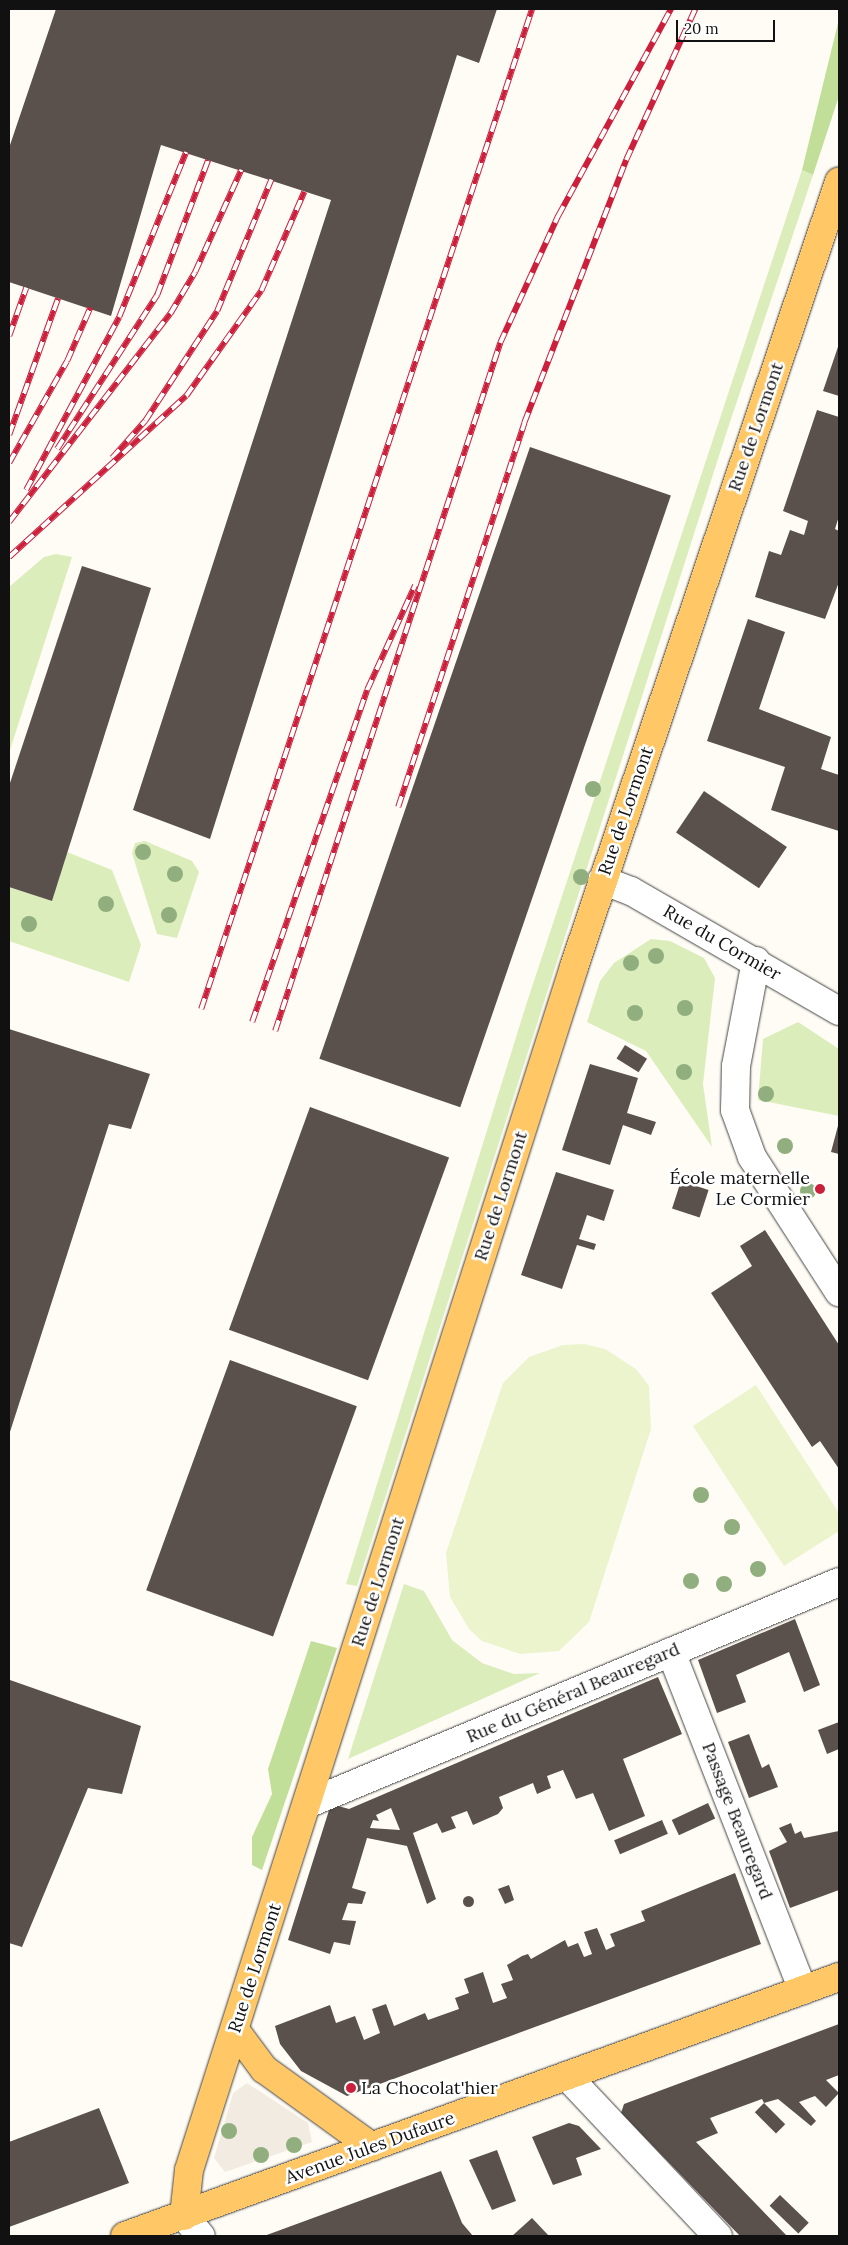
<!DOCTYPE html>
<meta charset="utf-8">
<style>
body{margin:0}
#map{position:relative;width:848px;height:2245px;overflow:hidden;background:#fffcf5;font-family:Lora,serif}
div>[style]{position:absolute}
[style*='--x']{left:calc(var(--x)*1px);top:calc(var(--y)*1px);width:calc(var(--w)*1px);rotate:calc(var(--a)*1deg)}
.green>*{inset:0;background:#dbedbb}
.forest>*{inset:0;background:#c1df99}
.pitch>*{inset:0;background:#ebf4cd}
.plaza>*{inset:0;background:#f2ebe1}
.building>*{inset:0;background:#5a504c;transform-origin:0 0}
.round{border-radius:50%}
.roads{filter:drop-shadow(0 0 1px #444) drop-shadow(0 0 1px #444)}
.minor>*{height:28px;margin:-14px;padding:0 14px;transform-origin:14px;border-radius:14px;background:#fff}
.major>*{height:28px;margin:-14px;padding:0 14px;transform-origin:14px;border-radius:14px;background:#ffc765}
.rail>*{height:5.5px;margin-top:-2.75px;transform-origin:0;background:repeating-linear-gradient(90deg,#fff 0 11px,#cb1f3b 0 22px);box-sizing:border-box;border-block:1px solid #cb1f3b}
.trees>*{width:16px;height:16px;margin:-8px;border-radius:50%;background:#90ae7e}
.dots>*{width:14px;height:14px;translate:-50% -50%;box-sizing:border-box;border:2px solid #fff;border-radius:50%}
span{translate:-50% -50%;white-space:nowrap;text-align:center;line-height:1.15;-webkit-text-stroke:5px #fff;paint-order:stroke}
.street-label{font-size:18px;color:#111}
.poi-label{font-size:18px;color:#111}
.right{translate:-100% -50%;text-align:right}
.left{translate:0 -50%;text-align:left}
.frame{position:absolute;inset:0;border:10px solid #111;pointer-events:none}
.scale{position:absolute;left:676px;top:20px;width:99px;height:22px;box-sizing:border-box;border:2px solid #111;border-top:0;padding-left:6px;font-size:15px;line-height:18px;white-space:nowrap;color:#111;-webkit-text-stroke:4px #fff;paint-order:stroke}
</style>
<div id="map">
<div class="green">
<div style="clip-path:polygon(802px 170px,813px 175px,726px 434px,357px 1586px,346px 1584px,526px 1005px)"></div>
<div style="clip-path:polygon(56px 554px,72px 557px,9px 753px,9px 587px,44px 557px)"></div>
<div style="clip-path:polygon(145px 841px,192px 861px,199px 872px,177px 938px,157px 934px,132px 853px,135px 843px)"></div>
<div style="clip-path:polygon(67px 852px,112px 870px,141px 945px,129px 982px,9px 941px,9px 887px,52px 901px)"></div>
<div style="clip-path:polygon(651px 939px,670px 941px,704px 958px,715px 978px,703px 1084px,712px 1147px,646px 1051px,587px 1022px,600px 981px,614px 963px)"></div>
<div style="clip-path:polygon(798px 1022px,839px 1049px,839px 1116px,758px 1100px,763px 1039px)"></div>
<div style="clip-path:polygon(404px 1584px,424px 1591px,452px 1640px,482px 1663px,514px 1674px,540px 1673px,348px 1759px)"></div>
</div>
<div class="forest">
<div style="clip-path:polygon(839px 19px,839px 96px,813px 175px,802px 170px)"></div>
<div style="clip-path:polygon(311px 1641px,337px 1648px,262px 1870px,252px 1865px,252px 1837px,272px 1794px,268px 1769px)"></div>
</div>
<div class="pitch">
<div style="clip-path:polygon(584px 1344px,605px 1349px,636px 1369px,649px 1386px,651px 1429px,589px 1622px,559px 1651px,520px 1654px,482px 1641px,469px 1629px,450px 1597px,446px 1553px,503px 1383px,529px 1357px,563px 1345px)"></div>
<div style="clip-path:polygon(756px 1385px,839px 1513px,839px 1531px,784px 1566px,693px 1426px)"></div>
</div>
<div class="plaza">
<div style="clip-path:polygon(247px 2083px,308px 2123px,312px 2142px,225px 2172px,214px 2158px,233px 2093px)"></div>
</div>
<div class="building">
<div style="clip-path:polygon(56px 9px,497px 9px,479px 63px,457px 55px,210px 839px,133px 810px,331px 200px,161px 145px,111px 316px,9px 282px,9px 148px)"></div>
<div style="clip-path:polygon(839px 344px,839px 396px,823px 391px)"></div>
<div style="clip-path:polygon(817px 410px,839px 417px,839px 516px,835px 529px,839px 531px,839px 582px,825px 619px,755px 597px,769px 551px,781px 555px,790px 530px,804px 535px,808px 521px,783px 511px)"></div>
<div style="left:530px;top:447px;width:149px;height:647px;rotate:19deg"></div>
<div style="clip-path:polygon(82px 566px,151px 588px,52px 901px,9px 887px,9px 786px)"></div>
<div style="clip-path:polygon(748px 619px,785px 632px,759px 709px,831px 737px,821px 769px,839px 775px,839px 831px,771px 810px,785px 767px,707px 741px)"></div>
<div style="left:704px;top:791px;width:100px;height:50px;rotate:34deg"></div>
<div style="clip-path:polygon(9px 1029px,150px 1074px,131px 1129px,109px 1124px,9px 1435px)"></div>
<div style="left:625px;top:1045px;width:26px;height:16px;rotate:32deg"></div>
<div style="clip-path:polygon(590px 1064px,638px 1078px,627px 1113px,656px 1122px,651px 1135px,623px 1125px,610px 1165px,562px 1150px)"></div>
<div style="left:310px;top:1107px;width:148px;height:237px;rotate:20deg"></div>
<div style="clip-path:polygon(839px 1122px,839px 1154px,831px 1152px)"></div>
<div style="clip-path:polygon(556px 1172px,614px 1190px,604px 1221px,587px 1215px,579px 1239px,596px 1244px,594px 1250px,577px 1245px,562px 1289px,521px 1275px)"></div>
<div style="left:681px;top:1181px;width:29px;height:29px;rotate:18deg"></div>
<div style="clip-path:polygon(765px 1230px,839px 1345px,839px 1469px,820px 1441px,812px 1447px,711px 1293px,752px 1266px,740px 1246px)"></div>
<div style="left:230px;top:1360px;width:135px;height:245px;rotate:20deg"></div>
<div style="clip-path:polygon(795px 1619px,820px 1685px,804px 1692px,789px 1652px,736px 1675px,746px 1702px,717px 1713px,698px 1660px)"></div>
<div style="clip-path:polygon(evenodd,658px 1677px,682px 1734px,623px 1759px,645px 1816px,609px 1831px,593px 1793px,576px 1799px,563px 1770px,547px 1776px,551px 1788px,537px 1794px,533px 1783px,499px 1797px,503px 1808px,498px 1814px,473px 1825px,467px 1811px,451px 1817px,456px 1828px,442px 1833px,437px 1823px,413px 1833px,436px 1899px,427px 1904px,407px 1846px,367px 1838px,352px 1888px,366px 1892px,362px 1904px,348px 1903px,342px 1920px,356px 1921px,350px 1945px,334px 1942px,330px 1954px,288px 1940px,331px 1804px,349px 1809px,658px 1677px,391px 1808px,400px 1830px,370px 1828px,373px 1820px,379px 1821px,376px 1815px,391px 1808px)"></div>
<div style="clip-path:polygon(10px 1680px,141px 1726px,122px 1794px,88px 1788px,22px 1947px,9px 1943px)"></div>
<div style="clip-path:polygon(839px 1722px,839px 1749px,827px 1754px,818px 1730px)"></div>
<div style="clip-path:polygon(749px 1734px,762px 1768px,769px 1764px,778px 1787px,749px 1798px,728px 1742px)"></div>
<div style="left:708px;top:1803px;width:17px;height:40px;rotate:65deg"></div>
<div style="left:662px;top:1820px;width:15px;height:52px;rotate:67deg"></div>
<div style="clip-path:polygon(791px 1823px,795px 1834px,801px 1831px,804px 1838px,839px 1831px,839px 1890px,790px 1908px,769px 1851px,787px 1842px,779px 1828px)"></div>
<div style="clip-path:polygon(735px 1873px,761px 1944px,347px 2096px,301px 2071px,280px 2044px,275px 2026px,330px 2005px,336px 2023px,355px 2016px,364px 2040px,380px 2033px,372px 2009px,386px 2004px,394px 2026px,425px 2013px,428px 2020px,459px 2009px,455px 1998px,469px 1993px,464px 1979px,483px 1972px,493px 2003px,507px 1998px,501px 1984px,513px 1980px,507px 1965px,522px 1956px,528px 1954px,531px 1959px,565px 1940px,568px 1947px,578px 1943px,584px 1957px,592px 1954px,584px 1932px,597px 1928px,606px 1950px,615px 1946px,610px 1934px,645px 1921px,641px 1911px)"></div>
<div style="clip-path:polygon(509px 1885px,514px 1900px,505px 1904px,498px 1889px)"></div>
<div class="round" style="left:462.5px;top:1895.5px;width:11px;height:11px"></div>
<div style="clip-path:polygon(839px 2024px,839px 2075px,826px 2080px,839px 2093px,826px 2107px,815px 2096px,799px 2102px,816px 2121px,811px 2126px,778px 2099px,764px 2103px,762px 2099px,710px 2118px,718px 2133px,696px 2142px,787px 2236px,740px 2236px,621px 2113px,624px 2104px)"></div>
<div style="left:764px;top:2103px;width:30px;height:13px;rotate:45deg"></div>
<div style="clip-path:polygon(99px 2108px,129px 2183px,9px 2227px,9px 2142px)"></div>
<div style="clip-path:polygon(569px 2123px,579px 2126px,601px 2149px,576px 2158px,582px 2175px,553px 2185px,532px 2137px)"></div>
<div style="clip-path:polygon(497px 2150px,516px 2201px,492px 2210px,469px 2160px)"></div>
<div style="clip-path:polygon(441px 2171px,462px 2223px,473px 2236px,264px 2236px)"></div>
<div style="left:780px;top:2195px;width:40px;height:15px;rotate:44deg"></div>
<div style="clip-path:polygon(532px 2218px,549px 2236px,512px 2236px)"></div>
</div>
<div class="roads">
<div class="minor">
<div style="--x:602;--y:880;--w:31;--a:21"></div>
<div style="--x:631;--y:891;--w:240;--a:30"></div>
<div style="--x:756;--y:961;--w:107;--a:100.8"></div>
<div style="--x:736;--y:1066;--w:44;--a:91.3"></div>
<div style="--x:735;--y:1110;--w:50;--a:70.1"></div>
<div style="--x:752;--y:1157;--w:161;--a:57.2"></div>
<div style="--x:671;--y:1652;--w:363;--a:68.7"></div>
<div style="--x:307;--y:1804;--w:576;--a:-22.65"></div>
<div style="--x:567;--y:2076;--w:220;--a:46.7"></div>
<div style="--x:184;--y:2216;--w:26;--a:50"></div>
</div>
<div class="major">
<div style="--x:235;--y:2030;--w:49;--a:53.4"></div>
<div style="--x:264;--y:2069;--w:133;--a:35.8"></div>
<div style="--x:184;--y:2216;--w:46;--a:-83.8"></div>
<div style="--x:189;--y:2170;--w:1263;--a:-72.25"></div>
<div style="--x:574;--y:967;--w:829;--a:-71.35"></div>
<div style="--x:125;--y:2236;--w:760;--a:-19.94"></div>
</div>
</div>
<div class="rail">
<div style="--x:9;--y:336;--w:51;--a:-70.5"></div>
<div style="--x:9;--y:435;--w:145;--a:-70.3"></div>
<div style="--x:57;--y:449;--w:184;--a:-57"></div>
<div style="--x:157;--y:295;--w:144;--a:-69.3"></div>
<div style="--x:112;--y:458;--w:50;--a:-48.3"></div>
<div style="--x:145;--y:421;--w:131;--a:-56.8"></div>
<div style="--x:217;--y:311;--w:142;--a:-67.6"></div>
<div style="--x:9;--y:463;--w:117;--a:-60.4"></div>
<div style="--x:67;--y:361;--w:58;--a:-66.5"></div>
<div style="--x:26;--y:490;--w:196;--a:-61.7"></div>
<div style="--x:119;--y:317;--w:178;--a:-67.9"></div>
<div style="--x:9;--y:522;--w:263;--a:-52.3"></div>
<div style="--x:170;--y:314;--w:49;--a:-59.2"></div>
<div style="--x:195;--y:272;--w:112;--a:-65.7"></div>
<div style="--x:9;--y:557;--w:239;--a:-42.3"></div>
<div style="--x:186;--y:396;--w:129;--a:-54.5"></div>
<div style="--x:261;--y:291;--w:108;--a:-66.5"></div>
<div style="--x:398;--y:807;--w:404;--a:-71.8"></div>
<div style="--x:524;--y:423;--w:282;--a:-68.8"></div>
<div style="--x:626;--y:160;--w:166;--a:-65.4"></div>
<div style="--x:201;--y:1009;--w:1053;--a:-71.69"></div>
<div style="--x:252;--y:1022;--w:351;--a:-70.9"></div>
<div style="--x:367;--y:690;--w:115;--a:-65.4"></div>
<div style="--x:275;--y:1031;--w:724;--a:-71.89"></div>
<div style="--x:500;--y:343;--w:140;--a:-65.5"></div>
<div style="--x:558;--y:216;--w:236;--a:-61.4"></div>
</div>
<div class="trees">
<div style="left:593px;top:789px"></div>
<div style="left:143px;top:852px"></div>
<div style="left:175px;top:874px"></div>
<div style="left:581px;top:877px"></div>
<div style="left:106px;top:904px"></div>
<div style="left:169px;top:915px"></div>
<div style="left:29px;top:924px"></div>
<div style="left:656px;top:956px"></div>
<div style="left:631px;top:963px"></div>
<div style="left:685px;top:1008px"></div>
<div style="left:635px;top:1013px"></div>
<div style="left:684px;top:1072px"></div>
<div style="left:766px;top:1094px"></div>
<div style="left:785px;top:1146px"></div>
<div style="left:808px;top:1191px"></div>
<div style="left:701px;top:1495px"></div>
<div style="left:732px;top:1527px"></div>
<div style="left:758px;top:1569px"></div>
<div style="left:691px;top:1581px"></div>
<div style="left:724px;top:1584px"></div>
<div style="left:229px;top:2131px"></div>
<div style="left:294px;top:2145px"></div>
<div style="left:261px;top:2155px"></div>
</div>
<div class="dots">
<div style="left:820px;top:1189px;background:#cb1f3b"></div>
<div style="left:351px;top:2088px;background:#cb1f3b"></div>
</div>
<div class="street-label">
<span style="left:756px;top:427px;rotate:-71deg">Rue de Lormont</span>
<span style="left:626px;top:811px;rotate:-71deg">Rue de Lormont</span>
<span style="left:722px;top:943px;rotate:30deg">Rue du Cormier</span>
<span style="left:501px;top:1196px;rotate:-72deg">Rue de Lormont</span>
<span style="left:378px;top:1582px;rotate:-72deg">Rue de Lormont</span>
<span style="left:573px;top:1693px;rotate:-23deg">Rue du Général Beauregard</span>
<span style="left:737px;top:1821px;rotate:69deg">Passage Beauregard</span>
<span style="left:255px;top:1968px;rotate:-72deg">Rue de Lormont</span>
<span style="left:370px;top:2148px;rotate:-20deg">Avenue Jules Dufaure</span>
</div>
<div class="poi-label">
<span class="right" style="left:810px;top:1189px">École maternelle<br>Le Cormier</span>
<span class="left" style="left:361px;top:2088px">La Chocolat'hier</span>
</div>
<div class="frame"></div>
<div class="scale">20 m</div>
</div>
